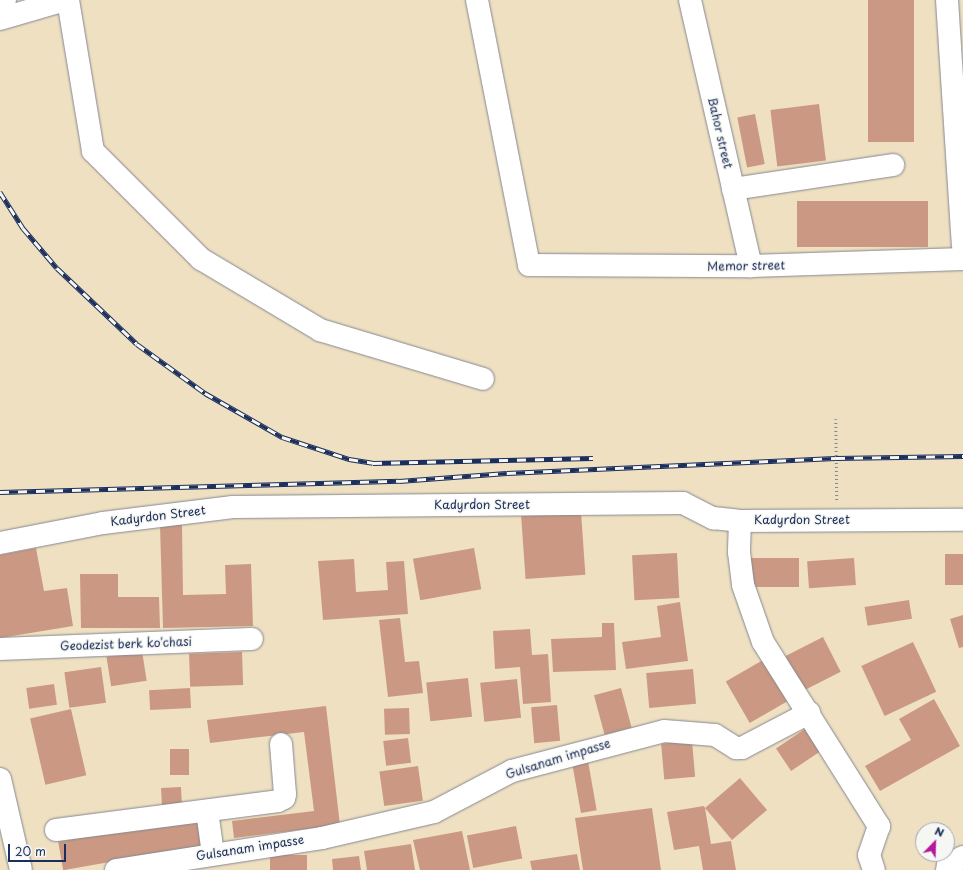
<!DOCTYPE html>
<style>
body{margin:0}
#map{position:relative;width:963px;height:870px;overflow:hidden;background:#efe0c2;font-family:"Playpen Sans",sans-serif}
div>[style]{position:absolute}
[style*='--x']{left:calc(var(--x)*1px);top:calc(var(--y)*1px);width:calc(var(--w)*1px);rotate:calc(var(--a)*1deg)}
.building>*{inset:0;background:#cb9983;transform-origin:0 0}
.path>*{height:2.5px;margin-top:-1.25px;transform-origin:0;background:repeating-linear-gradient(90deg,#858890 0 1px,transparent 0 4px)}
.roads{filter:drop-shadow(0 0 1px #858890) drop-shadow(0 0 1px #858890)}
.minor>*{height:22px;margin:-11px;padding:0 11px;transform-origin:11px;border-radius:11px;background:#fff}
.major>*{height:22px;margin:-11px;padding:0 11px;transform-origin:11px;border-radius:11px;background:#fff}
.rail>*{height:4.5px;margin-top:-2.25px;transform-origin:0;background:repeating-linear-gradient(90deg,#f6f6f2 0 9px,#1b2f5e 0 18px);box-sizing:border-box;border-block:1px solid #1b2f5e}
span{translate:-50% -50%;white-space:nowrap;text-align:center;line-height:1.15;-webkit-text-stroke:3px #f6f6f2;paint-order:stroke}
.street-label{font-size:12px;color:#1b2f5e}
.north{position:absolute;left:915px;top:822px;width:40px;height:40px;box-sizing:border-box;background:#f6f6f2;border:1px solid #9ea6b7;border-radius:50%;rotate:23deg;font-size:11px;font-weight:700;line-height:16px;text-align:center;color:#1b2f5e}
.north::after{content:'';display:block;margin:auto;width:14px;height:18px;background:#b5179e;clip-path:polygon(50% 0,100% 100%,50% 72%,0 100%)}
.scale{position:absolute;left:8px;top:844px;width:58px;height:18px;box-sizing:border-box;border:2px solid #1b2f5e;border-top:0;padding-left:5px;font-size:12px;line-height:14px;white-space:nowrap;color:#1b2f5e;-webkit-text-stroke:3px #f6f6f2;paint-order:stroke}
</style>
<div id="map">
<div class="building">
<div style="left:868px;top:0;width:46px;height:142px"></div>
<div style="left:819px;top:104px;width:57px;height:49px;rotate:83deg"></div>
<div style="left:755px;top:114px;width:51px;height:18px;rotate:79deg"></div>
<div style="left:928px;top:201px;width:46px;height:131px;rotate:90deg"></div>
<div style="left:581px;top:512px;width:63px;height:60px;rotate:86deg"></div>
<div style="clip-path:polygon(160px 525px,182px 525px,183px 595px,226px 594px,225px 565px,251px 564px,253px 626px,163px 628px)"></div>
<div style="clip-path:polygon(36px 548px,44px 591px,67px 588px,73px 626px,0 638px,0 555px)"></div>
<div style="left:474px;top:548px;width:42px;height:62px;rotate:80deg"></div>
<div style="left:677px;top:553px;width:45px;height:45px;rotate:87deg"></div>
<div style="left:945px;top:554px;width:18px;height:31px"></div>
<div style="left:799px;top:558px;width:29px;height:53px;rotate:90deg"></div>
<div style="left:854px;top:558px;width:27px;height:47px;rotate:86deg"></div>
<div style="clip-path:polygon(354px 559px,356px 592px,388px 590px,386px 562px,404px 561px,408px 614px,323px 620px,318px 561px)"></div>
<div style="clip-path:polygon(80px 574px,118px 574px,118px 597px,159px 597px,160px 628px,81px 628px)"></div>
<div style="left:909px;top:600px;width:19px;height:45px;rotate:81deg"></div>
<div style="clip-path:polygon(680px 602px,688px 661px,626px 669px,622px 642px,661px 637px,657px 606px)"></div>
<div style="clip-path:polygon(963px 615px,963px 647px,959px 648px,950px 619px)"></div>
<div style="clip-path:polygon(400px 618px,405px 662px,419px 661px,423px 693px,388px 697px,379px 620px)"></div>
<div style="clip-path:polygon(602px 623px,614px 623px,616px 670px,553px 672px,551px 639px,602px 637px)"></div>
<div style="clip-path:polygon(530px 629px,532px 655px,548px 654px,551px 702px,523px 704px,520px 667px,495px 669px,493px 631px)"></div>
<div style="left:823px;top:637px;width:39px;height:42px;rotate:63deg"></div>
<div style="left:913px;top:642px;width:55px;height:57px;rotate:65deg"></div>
<div style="left:142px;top:651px;width:30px;height:36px;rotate:81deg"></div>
<div style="left:242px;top:652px;width:33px;height:53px;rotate:88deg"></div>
<div style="left:763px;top:660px;width:48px;height:43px;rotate:60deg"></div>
<div style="left:101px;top:667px;width:36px;height:37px;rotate:82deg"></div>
<div style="left:693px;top:669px;width:35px;height:47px;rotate:85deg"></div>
<div style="left:468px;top:678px;width:39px;height:42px;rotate:84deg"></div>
<div style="left:517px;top:679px;width:39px;height:37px;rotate:84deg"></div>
<div style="left:54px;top:684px;width:21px;height:28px;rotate:82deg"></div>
<div style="left:190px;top:688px;width:20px;height:41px;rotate:87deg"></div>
<div style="left:621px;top:688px;width:41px;height:28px;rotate:75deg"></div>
<div style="clip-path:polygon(934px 699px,960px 746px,880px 791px,865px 766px,911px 740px,899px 719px)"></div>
<div style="left:557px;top:705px;width:36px;height:26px;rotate:85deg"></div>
<div style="clip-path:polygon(326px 706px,340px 825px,234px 838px,232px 821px,314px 811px,304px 732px,210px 743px,207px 720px)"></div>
<div style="left:409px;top:708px;width:26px;height:25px;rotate:88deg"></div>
<div style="left:71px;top:709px;width:68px;height:42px;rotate:77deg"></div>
<div style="left:805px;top:729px;width:27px;height:35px;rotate:56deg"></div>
<div style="left:408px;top:738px;width:25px;height:25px;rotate:83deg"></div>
<div style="left:692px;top:741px;width:36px;height:31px;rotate:85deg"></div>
<div style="left:170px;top:749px;width:19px;height:26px"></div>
<div style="left:588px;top:761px;width:50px;height:16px;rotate:80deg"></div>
<div style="left:418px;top:766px;width:35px;height:39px;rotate:82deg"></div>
<div style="clip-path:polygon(740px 778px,767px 810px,732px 840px,705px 808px,711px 844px,731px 841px,736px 870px,703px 870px,699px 846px,674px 850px,667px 812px,704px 806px,705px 808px)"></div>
<div style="left:181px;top:787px;width:21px;height:20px;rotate:87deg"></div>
<div style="clip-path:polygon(652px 808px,661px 870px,583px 870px,575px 818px)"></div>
<div style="left:198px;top:817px;width:29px;height:142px;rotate:80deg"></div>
<div style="left:516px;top:826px;width:33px;height:50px;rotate:79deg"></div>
<div style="clip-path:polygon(462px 831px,470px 870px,420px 870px,413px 840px)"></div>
<div style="clip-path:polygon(411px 844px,415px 870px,367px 870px,364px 851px)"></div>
<div style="clip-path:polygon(577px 854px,580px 870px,532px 870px,530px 861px)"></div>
<div style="left:307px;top:855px;width:15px;height:37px;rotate:90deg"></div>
<div style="clip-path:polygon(359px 856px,361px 870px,333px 870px,332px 859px)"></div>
</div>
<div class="path">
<div style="--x:836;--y:419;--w:81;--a:89.3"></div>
</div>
<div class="roads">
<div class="minor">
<div style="--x:68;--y:0;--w:153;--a:80.6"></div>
<div style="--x:93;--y:151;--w:153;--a:45"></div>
<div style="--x:201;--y:259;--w:139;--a:30.8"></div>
<div style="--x:320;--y:330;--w:170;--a:16.7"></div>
<div style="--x:477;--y:0;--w:270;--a:78.9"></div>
<div style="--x:529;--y:265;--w:222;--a:0.3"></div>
<div style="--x:751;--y:266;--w:212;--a:-1.9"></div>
<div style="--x:690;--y:0;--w:273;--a:77.1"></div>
<div style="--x:947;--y:0;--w:246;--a:86.3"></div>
<div style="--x:733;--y:189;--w:162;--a:-8.5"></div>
<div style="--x:740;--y:521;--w:31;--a:92"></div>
<div style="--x:739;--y:552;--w:33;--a:83"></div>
<div style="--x:743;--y:585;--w:60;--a:70.7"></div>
<div style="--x:763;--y:642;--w:218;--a:57.8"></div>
<div style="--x:879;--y:826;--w:31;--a:109"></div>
<div style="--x:869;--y:855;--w:16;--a:72"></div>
<div style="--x:0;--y:543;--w:105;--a:-11"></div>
<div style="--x:103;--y:523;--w:131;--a:-7"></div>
<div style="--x:233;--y:507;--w:450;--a:-0.5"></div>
<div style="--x:683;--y:503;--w:34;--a:27"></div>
<div style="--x:713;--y:518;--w:27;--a:6"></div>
<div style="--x:740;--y:521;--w:223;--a:-0.3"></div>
<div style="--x:0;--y:649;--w:252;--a:-2.3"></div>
<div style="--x:207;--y:811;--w:43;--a:82.1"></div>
<div style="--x:56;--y:830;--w:224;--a:-7.4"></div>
<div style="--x:278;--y:801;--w:7;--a:-27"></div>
<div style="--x:284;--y:798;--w:4;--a:-76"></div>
<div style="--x:285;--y:794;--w:50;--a:-94.6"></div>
<div style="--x:116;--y:870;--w:208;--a:-8.8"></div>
<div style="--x:322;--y:838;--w:115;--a:-13.1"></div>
<div style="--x:434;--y:812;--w:88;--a:-27.7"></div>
<div style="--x:512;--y:771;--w:157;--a:-14.7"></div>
<div style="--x:664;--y:731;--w:51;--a:4.5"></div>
<div style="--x:715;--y:735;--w:25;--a:32"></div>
<div style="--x:736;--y:748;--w:6;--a:0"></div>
<div style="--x:742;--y:748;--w:76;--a:-27.6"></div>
<div style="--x:947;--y:870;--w:5;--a:-79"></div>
<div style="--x:948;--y:865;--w:17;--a:-28"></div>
</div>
<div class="major">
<div style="--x:0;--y:1;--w:5;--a:-11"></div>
<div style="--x:0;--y:19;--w:68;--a:-16.3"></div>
<div style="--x:0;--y:779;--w:93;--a:77"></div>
</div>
</div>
<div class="rail">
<div style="--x:0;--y:192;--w:43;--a:57.4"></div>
<div style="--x:23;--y:228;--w:52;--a:49.6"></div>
<div style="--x:57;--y:268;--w:110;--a:43.5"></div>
<div style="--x:137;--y:344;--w:84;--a:35.8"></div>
<div style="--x:205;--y:393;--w:89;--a:29.7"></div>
<div style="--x:282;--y:437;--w:71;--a:18.2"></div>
<div style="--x:349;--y:459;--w:24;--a:9"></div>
<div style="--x:373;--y:463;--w:220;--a:-1.3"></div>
<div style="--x:0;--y:492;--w:399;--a:-1.6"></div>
<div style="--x:399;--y:481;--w:108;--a:-4.2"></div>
<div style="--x:507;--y:473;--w:329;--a:-2.6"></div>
<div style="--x:836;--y:458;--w:127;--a:-0.9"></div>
</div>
<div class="street-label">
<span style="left:720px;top:133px;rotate:77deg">Bahor street</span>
<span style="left:746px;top:266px;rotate:-1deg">Memor street</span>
<span style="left:482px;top:505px">Kadyrdon Street</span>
<span style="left:158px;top:516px;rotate:-7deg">Kadyrdon Street</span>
<span style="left:802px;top:520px">Kadyrdon Street</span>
<span style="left:126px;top:644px;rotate:-2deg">Geodezist berk ko'chasi</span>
<span style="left:558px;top:759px;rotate:-17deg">Gulsanam impasse</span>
<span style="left:250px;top:848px;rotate:-9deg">Gulsanam impasse</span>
</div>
<div class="north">N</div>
<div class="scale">20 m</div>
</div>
